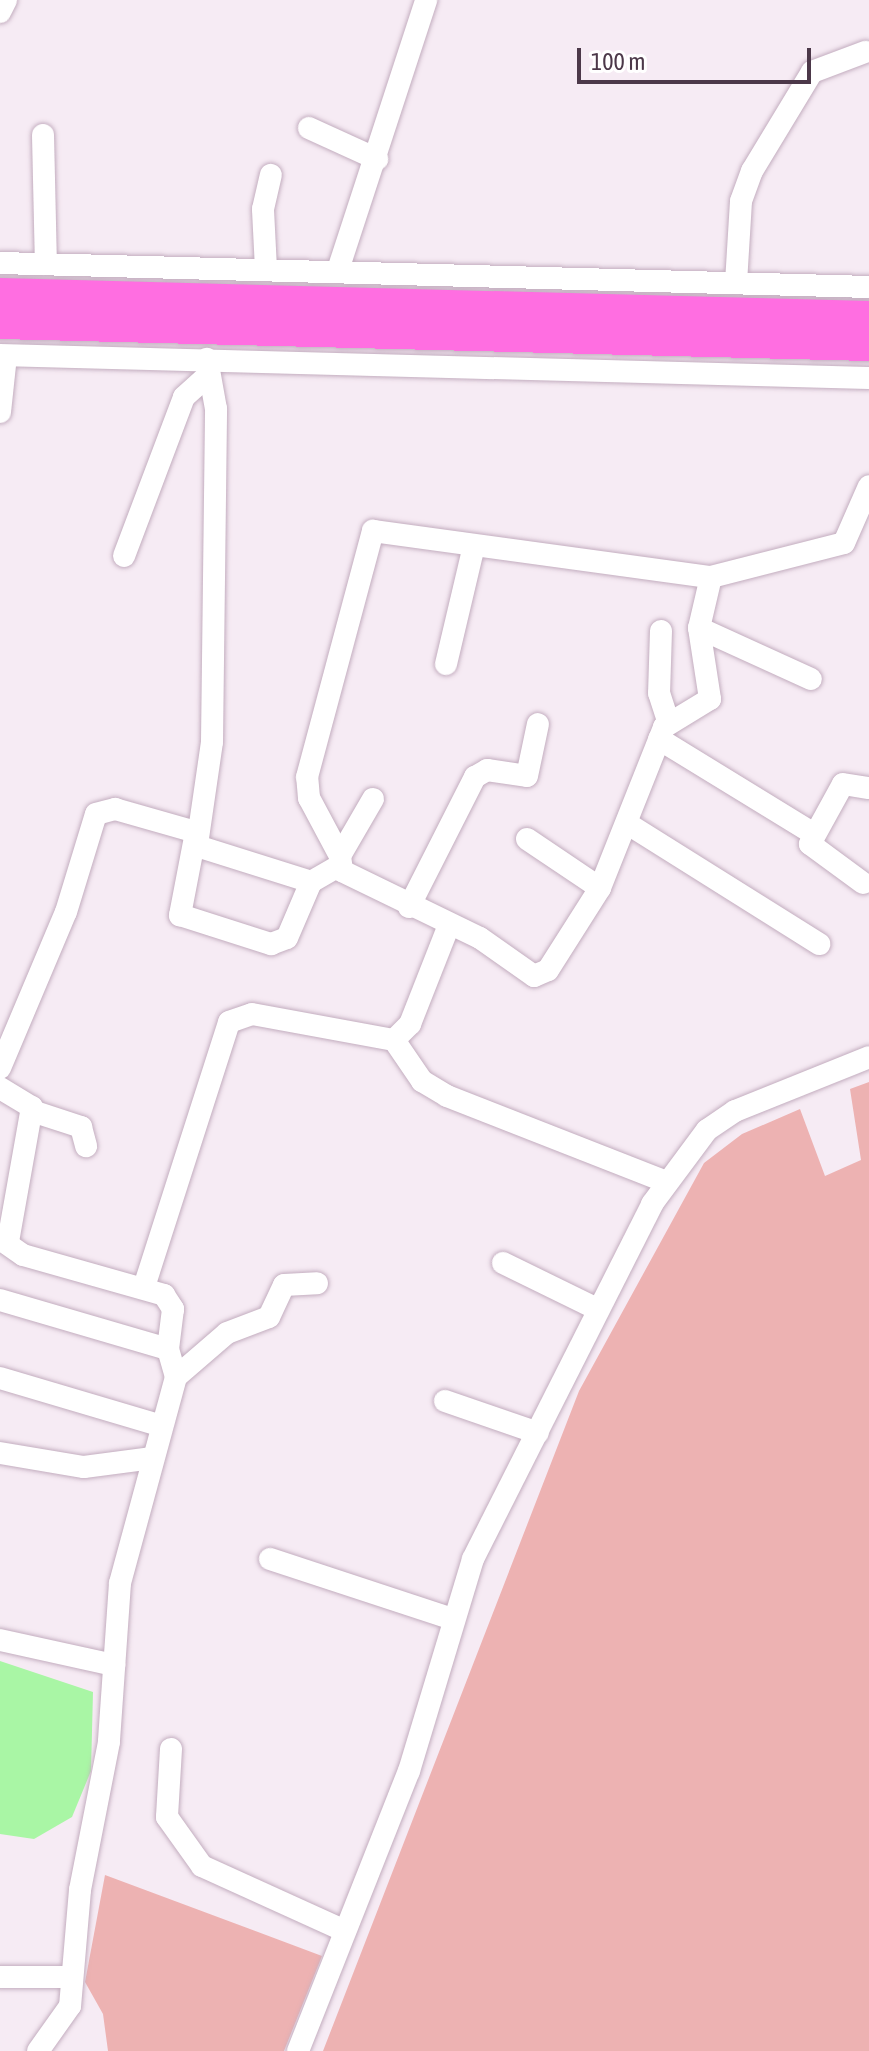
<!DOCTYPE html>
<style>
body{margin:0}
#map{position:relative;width:869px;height:2051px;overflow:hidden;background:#f6ebf4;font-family:"Asap Condensed",sans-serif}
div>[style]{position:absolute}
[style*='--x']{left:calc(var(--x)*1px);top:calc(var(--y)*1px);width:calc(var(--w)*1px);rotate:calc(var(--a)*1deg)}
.green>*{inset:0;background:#edb2b2}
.water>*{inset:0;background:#a9f6a5}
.roads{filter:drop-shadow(0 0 2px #c3adbf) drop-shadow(0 0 2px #c3adbf)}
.minor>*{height:22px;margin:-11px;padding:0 11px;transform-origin:11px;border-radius:11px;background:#fff}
.highway>*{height:32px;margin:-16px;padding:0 16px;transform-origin:16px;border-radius:16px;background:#ff6ee1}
span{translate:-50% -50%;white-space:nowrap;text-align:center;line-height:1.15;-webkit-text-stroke:8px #fff;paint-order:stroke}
.scale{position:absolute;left:577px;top:48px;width:234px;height:36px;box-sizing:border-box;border:4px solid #4c3849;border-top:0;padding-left:10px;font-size:24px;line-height:28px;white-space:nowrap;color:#4c3849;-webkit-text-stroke:6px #fff;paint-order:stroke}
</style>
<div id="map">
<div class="green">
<div style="clip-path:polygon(869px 1082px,869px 2051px,323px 2051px,579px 1391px,704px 1163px,742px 1134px,800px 1109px,825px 1176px,861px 1160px,850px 1089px)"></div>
<div style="clip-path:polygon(105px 1875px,322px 1956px,284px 2051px,108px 2051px,103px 2014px,85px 1982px)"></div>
</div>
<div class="water">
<div style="clip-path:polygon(0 1661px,93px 1692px,91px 1771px,72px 1817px,34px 1839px,0 1834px)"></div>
</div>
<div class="roads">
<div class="minor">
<div style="--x:0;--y:12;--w:13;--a:-63"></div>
<div style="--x:309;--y:128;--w:75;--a:24.5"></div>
<div style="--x:43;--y:135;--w:129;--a:88.7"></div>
<div style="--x:0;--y:263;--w:869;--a:1.58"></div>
<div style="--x:266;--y:269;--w:60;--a:-92.9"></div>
<div style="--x:263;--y:209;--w:35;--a:-77"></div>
<div style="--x:338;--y:270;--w:284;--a:-71.9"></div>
<div style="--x:736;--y:283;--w:82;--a:-86.5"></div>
<div style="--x:741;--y:201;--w:32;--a:-70"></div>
<div style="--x:752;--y:171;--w:116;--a:-58.8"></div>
<div style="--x:812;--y:72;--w:57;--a:-20.7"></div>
<div style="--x:0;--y:355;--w:869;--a:1.52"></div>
<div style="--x:0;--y:412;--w:56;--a:-83.9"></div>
<div style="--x:124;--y:556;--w:170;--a:-69.3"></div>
<div style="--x:184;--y:397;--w:31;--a:-42"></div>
<div style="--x:699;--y:628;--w:123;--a:24.5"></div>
<div style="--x:661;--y:631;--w:62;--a:91.8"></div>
<div style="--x:659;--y:693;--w:29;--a:72"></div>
<div style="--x:446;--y:664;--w:117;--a:-76.7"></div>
<div style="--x:659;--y:739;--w:182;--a:31.5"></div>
<div style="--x:373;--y:799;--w:66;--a:120.1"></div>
<div style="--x:340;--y:856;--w:15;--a:82"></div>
<div style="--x:342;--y:871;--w:153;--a:25.9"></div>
<div style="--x:480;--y:938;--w:66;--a:35.1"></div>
<div style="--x:534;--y:976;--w:15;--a:-23"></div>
<div style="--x:548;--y:970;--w:97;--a:-57.6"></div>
<div style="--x:628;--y:824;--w:226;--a:32.1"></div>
<div style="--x:198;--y:838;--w:97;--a:-81.7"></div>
<div style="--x:212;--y:742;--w:333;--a:-89.3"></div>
<div style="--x:216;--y:409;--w:51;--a:-100.2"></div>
<div style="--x:527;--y:839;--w:88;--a:33.9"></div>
<div style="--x:600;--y:888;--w:173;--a:-68.3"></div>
<div style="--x:664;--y:727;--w:54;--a:-31.3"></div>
<div style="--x:710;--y:699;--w:72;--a:-98.8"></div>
<div style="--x:699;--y:628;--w:52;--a:-76.8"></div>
<div style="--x:711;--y:577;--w:137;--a:-14.3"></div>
<div style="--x:844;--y:543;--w:62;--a:-66.3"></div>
<div style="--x:197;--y:846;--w:120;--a:17.5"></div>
<div style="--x:340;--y:856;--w:66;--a:-118.1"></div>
<div style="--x:309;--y:798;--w:21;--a:-95"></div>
<div style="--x:307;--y:777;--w:255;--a:-75"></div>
<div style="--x:373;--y:531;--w:341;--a:7.8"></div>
<div style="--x:863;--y:883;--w:66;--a:-143.7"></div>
<div style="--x:810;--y:844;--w:68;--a:-61.2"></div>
<div style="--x:843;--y:784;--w:26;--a:9"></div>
<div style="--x:409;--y:907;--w:146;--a:-63.1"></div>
<div style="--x:475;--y:777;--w:14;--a:-30"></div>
<div style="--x:487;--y:770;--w:40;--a:8.5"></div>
<div style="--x:527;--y:776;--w:53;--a:-78.1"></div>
<div style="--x:394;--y:1040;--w:50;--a:55.7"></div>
<div style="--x:422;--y:1081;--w:29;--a:31"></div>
<div style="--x:447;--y:1096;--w:235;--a:21.4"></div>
<div style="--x:0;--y:1068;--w:169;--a:-67.1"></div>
<div style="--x:66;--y:912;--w:102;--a:-73"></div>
<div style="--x:96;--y:814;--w:20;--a:-15"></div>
<div style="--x:115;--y:809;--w:84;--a:15.9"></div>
<div style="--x:196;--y:832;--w:85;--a:100.9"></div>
<div style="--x:180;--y:915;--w:96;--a:17.7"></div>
<div style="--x:271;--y:944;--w:17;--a:-21"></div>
<div style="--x:287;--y:938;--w:61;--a:-66.8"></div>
<div style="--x:311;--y:882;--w:32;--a:-30"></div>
<div style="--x:0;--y:1088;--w:37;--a:31"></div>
<div style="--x:32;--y:1107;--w:137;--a:100.1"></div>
<div style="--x:32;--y:1111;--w:52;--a:18.1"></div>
<div style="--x:81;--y:1127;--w:20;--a:75"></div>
<div style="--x:0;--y:1239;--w:28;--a:35"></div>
<div style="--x:23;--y:1255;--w:147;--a:15.8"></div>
<div style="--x:164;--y:1295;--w:17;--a:57"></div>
<div style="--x:173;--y:1309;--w:40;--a:97.1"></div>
<div style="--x:168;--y:1349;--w:29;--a:74"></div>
<div style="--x:176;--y:1377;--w:213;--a:105.2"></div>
<div style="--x:120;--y:1583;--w:159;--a:94"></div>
<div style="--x:109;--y:1742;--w:151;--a:101.1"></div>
<div style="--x:80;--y:1890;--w:116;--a:94.9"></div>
<div style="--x:70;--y:2006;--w:55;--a:125.4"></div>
<div style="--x:503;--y:1263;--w:102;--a:26.1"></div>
<div style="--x:144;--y:1287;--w:278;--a:-72.2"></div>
<div style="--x:229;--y:1022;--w:24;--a:-19"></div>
<div style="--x:252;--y:1014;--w:144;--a:10.4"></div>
<div style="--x:394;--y:1040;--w:23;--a:-45"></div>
<div style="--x:410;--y:1024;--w:106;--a:-68.5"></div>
<div style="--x:0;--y:1300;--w:175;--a:16.3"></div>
<div style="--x:176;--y:1377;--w:67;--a:-40.8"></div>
<div style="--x:227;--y:1333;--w:45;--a:-20.9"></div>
<div style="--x:269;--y:1317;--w:35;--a:-65"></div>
<div style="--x:284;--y:1285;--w:33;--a:-3"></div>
<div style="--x:0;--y:1378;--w:169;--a:16.5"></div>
<div style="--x:445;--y:1401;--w:98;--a:19"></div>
<div style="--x:0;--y:1453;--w:85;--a:9.5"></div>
<div style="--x:84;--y:1467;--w:69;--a:-7.5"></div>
<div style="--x:270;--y:1559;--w:192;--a:18.2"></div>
<div style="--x:0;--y:1640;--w:117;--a:12.4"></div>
<div style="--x:171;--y:1749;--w:68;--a:93.4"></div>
<div style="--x:167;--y:1817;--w:60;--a:54.5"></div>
<div style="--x:202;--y:1866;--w:157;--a:24.4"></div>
<div style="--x:0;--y:1977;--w:70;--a:0"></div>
<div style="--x:298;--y:2051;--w:301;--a:-68.4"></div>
<div style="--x:409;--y:1771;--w:221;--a:-73.2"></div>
<div style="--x:473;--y:1559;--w:398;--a:-63.2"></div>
<div style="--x:652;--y:1204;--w:92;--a:-53.4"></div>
<div style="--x:707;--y:1130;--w:34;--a:-34"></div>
<div style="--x:735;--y:1111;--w:144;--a:-21.9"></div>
</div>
<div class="highway">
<div style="--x:0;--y:294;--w:869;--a:1.52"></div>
<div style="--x:0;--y:323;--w:869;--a:1.45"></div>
</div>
</div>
<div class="scale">100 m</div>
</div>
